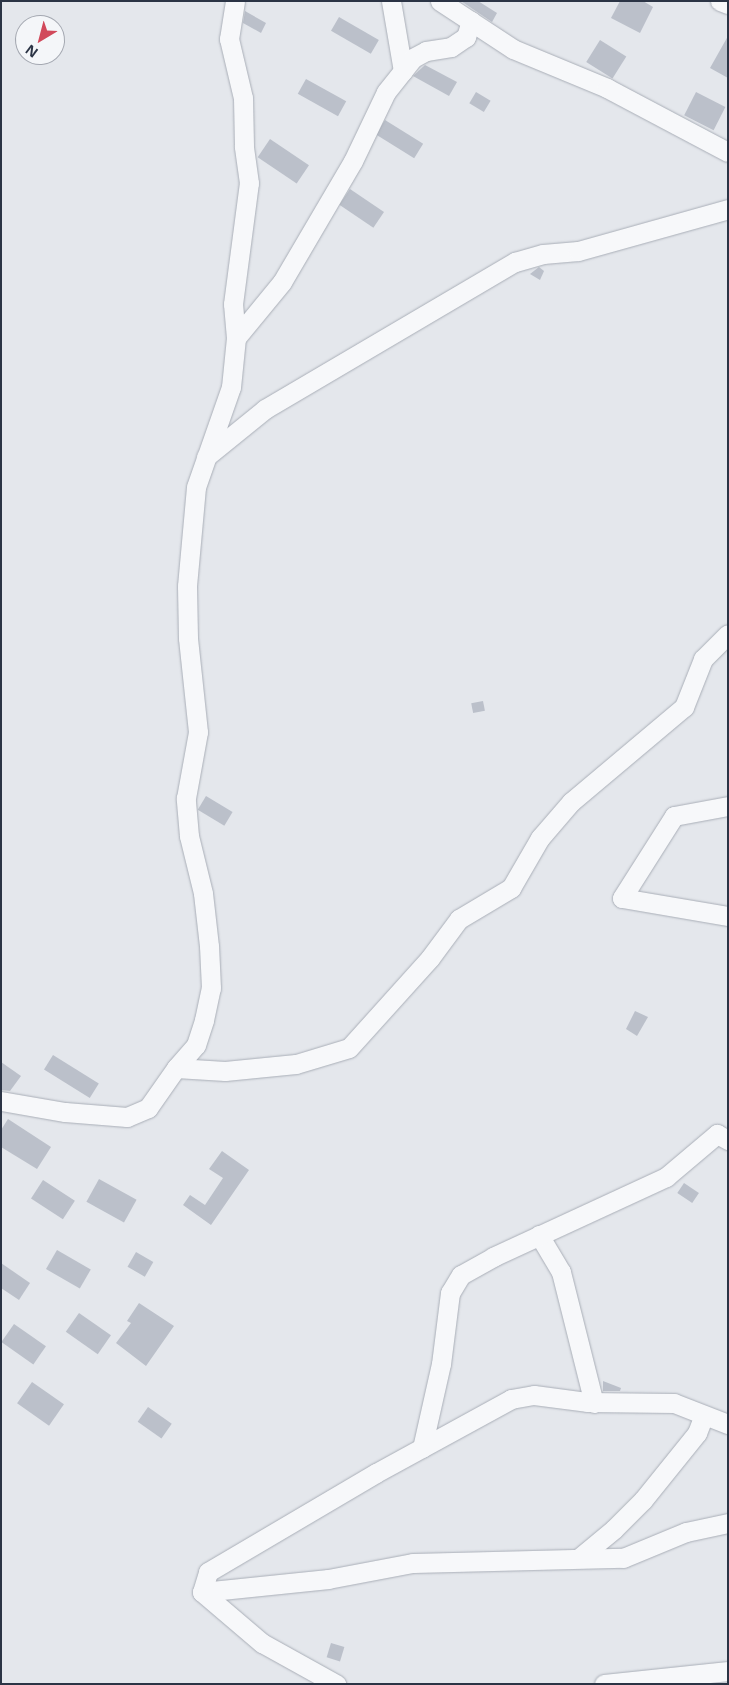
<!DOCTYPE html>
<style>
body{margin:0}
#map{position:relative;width:729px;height:1685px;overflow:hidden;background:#e4e7ec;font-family:"Open Sans",sans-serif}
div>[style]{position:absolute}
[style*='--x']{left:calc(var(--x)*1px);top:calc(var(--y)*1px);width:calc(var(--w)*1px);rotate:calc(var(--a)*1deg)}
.building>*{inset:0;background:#bbc0ca;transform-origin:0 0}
.roads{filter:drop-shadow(0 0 1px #a9aeb7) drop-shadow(0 0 1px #a9aeb7)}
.minor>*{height:19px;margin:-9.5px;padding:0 9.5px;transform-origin:9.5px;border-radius:9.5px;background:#f7f8fa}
span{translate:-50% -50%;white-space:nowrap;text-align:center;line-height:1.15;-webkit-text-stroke:5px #f4f6f9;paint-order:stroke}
.frame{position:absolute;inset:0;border:2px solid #2b3445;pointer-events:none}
.north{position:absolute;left:15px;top:15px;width:50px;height:50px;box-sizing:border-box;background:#f4f6f9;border:1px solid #a4a8b1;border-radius:50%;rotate:217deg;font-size:14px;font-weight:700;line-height:20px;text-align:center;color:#2b3445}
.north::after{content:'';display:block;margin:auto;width:18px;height:22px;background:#d1495b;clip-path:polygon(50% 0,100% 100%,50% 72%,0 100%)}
</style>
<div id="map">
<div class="building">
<div style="clip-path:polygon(461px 1px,478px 1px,497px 13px,492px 22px)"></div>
<div style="clip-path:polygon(620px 1px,643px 1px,653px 7px,640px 33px,611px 18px)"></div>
<div style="clip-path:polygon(245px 11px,266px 23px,261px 33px,243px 23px)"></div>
<div style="left:339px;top:17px;width:46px;height:16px;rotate:30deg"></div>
<div style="clip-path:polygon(728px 36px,728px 78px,710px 68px)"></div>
<div style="left:600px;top:40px;width:31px;height:26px;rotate:32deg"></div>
<div style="clip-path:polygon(425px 65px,457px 82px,449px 96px,413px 76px)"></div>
<div style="left:306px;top:79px;width:46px;height:17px;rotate:29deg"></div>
<div style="left:476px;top:92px;width:17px;height:13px;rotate:31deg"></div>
<div style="left:696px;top:92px;width:33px;height:26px;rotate:27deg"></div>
<div style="left:385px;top:120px;width:45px;height:17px;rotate:32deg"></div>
<div style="left:270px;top:139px;width:47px;height:22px;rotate:34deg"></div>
<div style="left:350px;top:189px;width:41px;height:19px;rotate:34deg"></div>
<div style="clip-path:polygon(539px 267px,544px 271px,540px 280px,530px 274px)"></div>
<div style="left:483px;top:701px;width:10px;height:12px;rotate:79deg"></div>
<div style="left:206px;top:796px;width:31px;height:16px;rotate:31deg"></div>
<div style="clip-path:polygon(635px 1011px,648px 1017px,637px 1036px,626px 1029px)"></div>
<div style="left:53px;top:1055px;width:54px;height:17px;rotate:32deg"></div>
<div style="clip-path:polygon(1px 1062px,21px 1076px,10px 1091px,1px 1090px)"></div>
<div style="clip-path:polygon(8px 1119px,51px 1147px,37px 1169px,1px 1147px,1px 1130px)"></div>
<div style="clip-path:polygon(222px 1151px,249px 1170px,211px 1225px,183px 1205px,190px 1195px,205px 1205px,223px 1178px,209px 1169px)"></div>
<div style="left:99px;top:1179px;width:43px;height:26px;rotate:29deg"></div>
<div style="left:43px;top:1180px;width:38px;height:22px;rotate:33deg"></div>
<div style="left:684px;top:1183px;width:18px;height:12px;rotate:34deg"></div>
<div style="left:57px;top:1250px;width:39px;height:22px;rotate:30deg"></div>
<div style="left:136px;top:1252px;width:20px;height:17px;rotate:30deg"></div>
<div style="clip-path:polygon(1px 1263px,30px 1283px,19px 1300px,1px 1288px)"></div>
<div style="clip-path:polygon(139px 1303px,174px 1326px,146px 1366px,116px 1343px,131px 1323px,127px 1321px)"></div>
<div style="left:79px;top:1313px;width:39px;height:23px;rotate:35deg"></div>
<div style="left:14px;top:1324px;width:39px;height:22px;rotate:35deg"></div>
<div style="clip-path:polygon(603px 1381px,621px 1388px,620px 1391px,603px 1391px)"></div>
<div style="left:32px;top:1382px;width:39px;height:26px;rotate:35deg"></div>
<div style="left:148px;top:1407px;width:29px;height:18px;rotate:35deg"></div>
<div style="left:331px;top:1643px;width:14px;height:15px;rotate:17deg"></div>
</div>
<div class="roads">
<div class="minor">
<div style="--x:391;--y:1;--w:71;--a:80.3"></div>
<div style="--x:440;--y:1;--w:87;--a:33.3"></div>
<div style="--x:513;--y:49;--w:102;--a:22.5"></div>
<div style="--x:607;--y:88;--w:137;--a:27.9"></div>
<div style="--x:720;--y:1;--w:9;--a:21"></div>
<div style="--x:236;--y:338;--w:72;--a:-50.6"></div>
<div style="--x:282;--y:282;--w:140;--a:-59.6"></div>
<div style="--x:353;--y:161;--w:76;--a:-64.4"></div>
<div style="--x:386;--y:92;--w:43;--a:-51.5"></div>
<div style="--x:413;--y:58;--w:15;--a:-28"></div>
<div style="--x:426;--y:51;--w:25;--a:-9"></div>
<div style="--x:451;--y:47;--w:18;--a:-34"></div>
<div style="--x:466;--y:37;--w:17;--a:-73"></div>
<div style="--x:206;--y:457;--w:76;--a:-39.1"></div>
<div style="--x:265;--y:409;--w:290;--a:-30.5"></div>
<div style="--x:515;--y:262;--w:29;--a:-16"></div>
<div style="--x:543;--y:254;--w:35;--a:-5"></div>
<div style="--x:578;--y:251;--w:156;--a:-15.6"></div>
<div style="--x:728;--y:806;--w:55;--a:169.5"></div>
<div style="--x:674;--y:816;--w:97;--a:122.4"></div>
<div style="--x:622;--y:898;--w:108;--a:9.6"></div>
<div style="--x:176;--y:1068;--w:49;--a:3.5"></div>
<div style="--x:225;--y:1071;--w:71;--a:-5.6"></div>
<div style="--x:296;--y:1064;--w:55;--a:-16.8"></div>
<div style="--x:349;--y:1048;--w:121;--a:-48"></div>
<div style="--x:430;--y:958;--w:49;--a:-53.4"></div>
<div style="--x:459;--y:919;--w:61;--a:-30.8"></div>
<div style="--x:511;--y:888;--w:58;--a:-59.9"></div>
<div style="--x:540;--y:838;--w:48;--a:-49.3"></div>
<div style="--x:571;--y:802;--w:148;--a:-40.1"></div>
<div style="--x:684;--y:707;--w:52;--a:-68.4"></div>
<div style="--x:703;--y:659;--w:35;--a:-45"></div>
<div style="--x:1;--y:1101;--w:65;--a:9.8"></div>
<div style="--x:65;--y:1112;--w:62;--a:4.6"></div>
<div style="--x:127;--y:1117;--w:23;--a:-23"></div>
<div style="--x:148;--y:1108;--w:49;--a:-55"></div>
<div style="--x:176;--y:1068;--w:30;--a:-49"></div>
<div style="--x:196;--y:1045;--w:26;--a:-72"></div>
<div style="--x:204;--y:1020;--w:33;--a:-78"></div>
<div style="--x:211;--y:988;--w:42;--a:-92.7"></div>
<div style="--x:209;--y:946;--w:53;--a:-96.5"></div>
<div style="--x:203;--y:893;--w:59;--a:-103.8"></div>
<div style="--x:189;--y:836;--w:38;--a:-95"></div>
<div style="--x:186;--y:798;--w:67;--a:-79.7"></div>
<div style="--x:198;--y:732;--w:95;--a:-96.1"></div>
<div style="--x:188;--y:638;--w:52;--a:-91.1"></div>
<div style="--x:187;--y:586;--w:99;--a:-84.8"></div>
<div style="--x:196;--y:487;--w:106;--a:-70.7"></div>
<div style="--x:231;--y:387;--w:49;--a:-84.2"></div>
<div style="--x:236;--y:338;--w:34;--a:-95"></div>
<div style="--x:233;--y:304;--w:122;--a:-82.5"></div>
<div style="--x:249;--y:183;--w:37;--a:-98"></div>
<div style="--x:244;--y:146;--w:48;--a:-91.2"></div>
<div style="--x:243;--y:98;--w:61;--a:-103.3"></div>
<div style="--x:229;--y:39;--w:38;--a:-81"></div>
<div style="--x:539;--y:1235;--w:43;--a:59.3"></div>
<div style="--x:561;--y:1272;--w:135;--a:75.9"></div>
<div style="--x:422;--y:1448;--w:86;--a:-77.3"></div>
<div style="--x:441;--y:1364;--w:72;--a:-82.8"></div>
<div style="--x:450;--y:1293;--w:21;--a:-59"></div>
<div style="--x:461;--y:1275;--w:37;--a:-29"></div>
<div style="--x:493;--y:1257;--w:191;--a:-24.8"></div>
<div style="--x:666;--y:1177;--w:67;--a:-40.1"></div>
<div style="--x:717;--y:1134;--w:13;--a:29"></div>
<div style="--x:579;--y:1558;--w:45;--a:-39.6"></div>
<div style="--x:614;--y:1529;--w:41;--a:-45"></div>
<div style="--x:643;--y:1500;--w:86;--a:-51.1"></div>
<div style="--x:697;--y:1433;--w:19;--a:-69"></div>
<div style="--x:202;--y:1592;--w:21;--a:-73"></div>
<div style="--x:208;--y:1572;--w:195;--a:-30.5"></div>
<div style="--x:376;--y:1473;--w:154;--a:-28.7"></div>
<div style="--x:511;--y:1399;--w:23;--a:-10"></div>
<div style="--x:534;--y:1395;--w:53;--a:7.5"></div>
<div style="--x:587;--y:1402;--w:87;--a:0.7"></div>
<div style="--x:674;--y:1403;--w:58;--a:21.3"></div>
<div style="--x:202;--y:1592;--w:127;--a:-5.9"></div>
<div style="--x:328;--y:1579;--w:86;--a:-10.7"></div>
<div style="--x:413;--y:1563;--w:210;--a:-1.4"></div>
<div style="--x:623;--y:1558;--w:68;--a:-22.4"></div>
<div style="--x:686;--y:1532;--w:43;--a:-12.1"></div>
<div style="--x:202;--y:1592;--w:79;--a:40.4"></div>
<div style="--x:262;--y:1643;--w:85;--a:29"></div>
<div style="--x:604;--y:1684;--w:125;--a:-6"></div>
</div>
</div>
<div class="frame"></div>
<div class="north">N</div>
</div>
